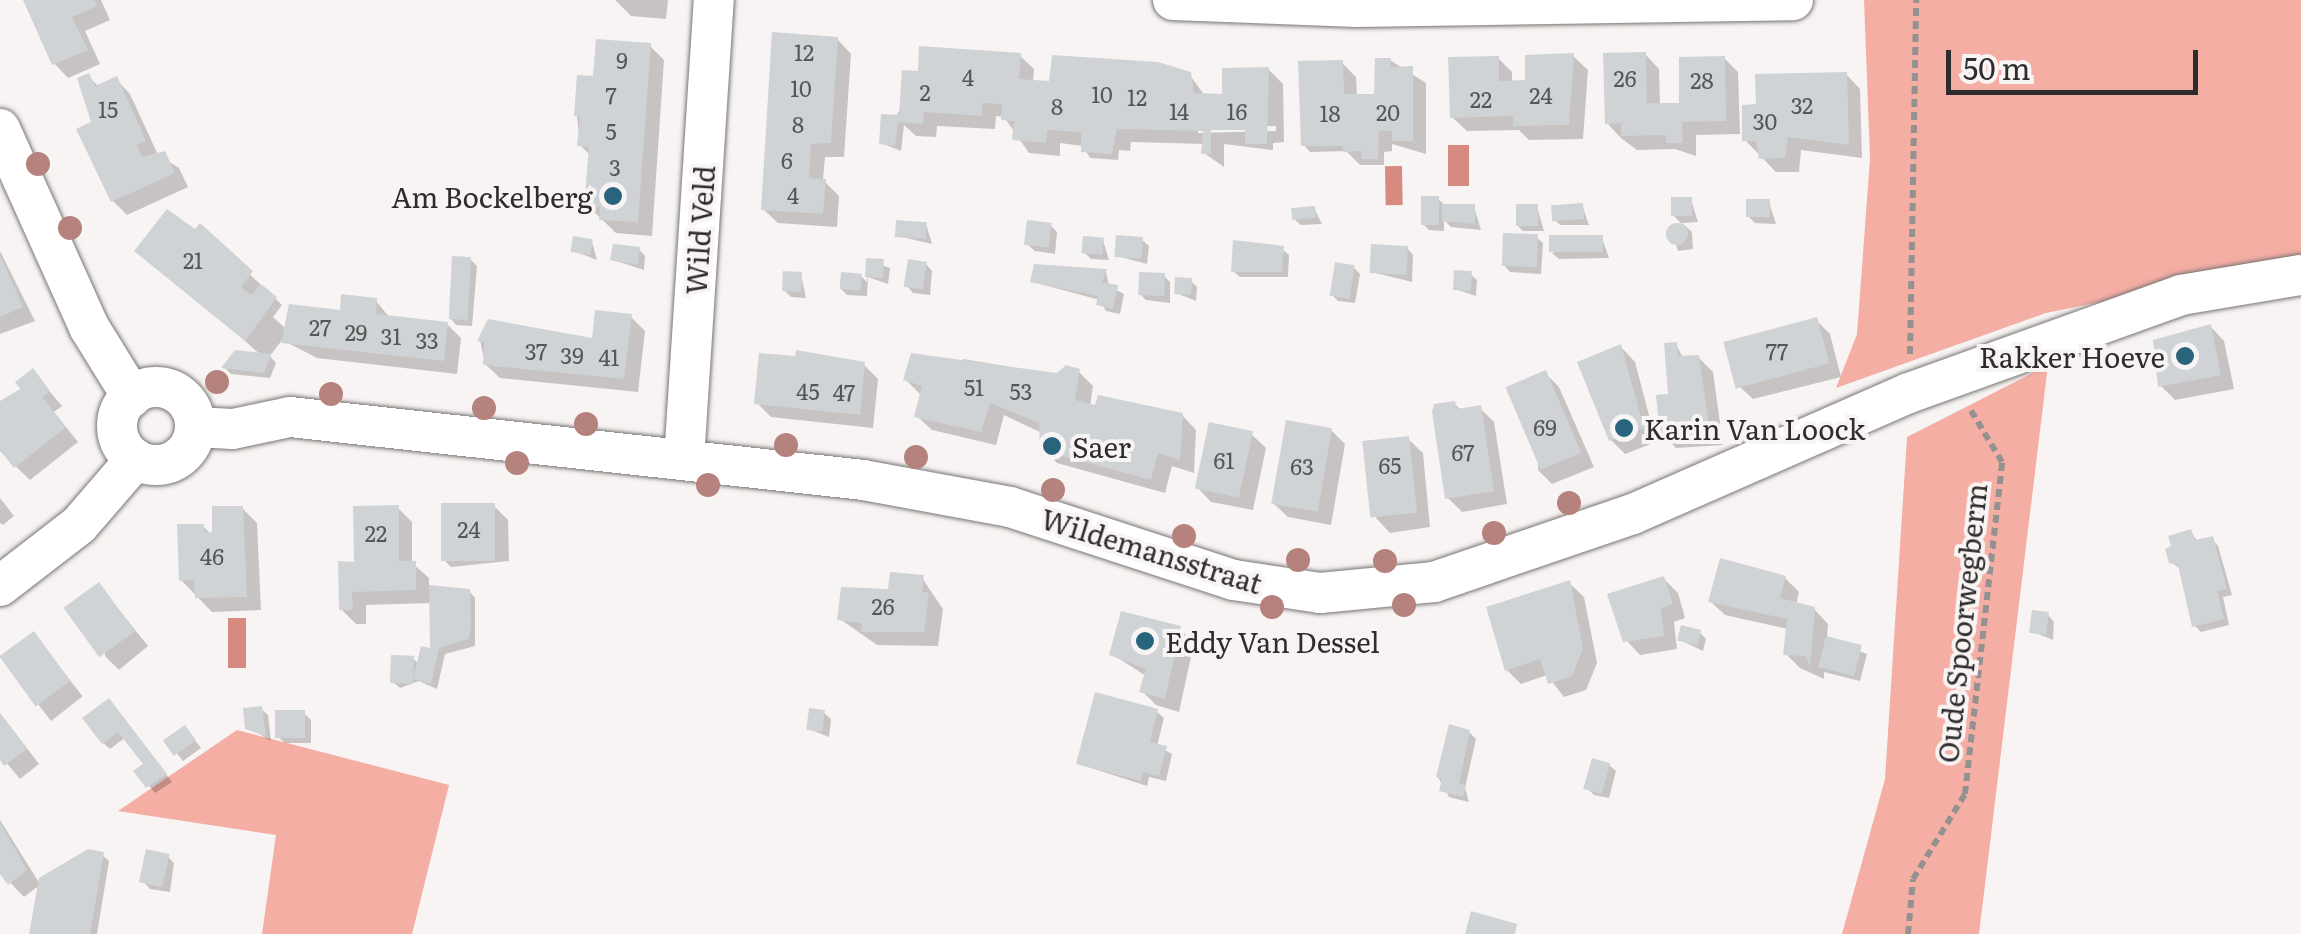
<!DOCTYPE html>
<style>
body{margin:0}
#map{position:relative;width:2301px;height:934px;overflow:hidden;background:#f8f4f3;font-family:Literata,serif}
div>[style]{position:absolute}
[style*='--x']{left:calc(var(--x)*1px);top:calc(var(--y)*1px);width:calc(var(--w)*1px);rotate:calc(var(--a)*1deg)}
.green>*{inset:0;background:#f5aea4}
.water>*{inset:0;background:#d78a7f;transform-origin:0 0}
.shadow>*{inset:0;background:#0003;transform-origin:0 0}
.building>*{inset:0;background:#cfd3d5;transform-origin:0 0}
.round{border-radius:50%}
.path>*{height:6px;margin-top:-3px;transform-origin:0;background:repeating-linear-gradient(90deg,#949190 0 8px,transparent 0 13px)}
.roads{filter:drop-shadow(0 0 2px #797574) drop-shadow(0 0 2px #797574)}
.minor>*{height:40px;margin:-20px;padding:0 20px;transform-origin:20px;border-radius:20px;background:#fff}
.minor>.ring{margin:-20px;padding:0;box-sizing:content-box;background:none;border:40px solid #fff;border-radius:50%}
.trees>*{width:24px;height:24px;margin:-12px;border-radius:50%;background:#b5827d}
.dots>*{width:28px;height:28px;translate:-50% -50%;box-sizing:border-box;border:5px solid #f8f4f3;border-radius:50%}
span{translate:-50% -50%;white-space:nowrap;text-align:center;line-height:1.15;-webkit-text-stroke:8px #f8f4f3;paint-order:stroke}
.number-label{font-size:22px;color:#565656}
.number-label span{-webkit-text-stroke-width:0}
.poi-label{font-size:28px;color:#2e2c2c}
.right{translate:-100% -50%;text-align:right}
.left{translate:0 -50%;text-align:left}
.street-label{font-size:28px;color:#2e2c2c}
.scale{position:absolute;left:1946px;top:50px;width:252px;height:45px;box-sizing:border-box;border:5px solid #2e2c2c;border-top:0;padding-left:12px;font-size:30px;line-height:35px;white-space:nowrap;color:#2e2c2c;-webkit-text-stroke:8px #f8f4f3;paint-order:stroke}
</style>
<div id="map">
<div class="green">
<div style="clip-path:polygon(1864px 0,2301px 0,2301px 261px,2046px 313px,1836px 388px,1857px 334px,1870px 159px)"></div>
<div style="clip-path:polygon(2048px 365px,1979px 934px,1842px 934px,1885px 779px,1907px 437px)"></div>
<div style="clip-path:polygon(237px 730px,449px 785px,412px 934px,262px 934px,276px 835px,118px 811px)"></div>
</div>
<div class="water">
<div style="left:1448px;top:145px;width:21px;height:41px"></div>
<div style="left:1402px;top:166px;width:39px;height:17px;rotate:89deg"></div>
<div style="left:228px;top:618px;width:18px;height:50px"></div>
</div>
<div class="shadow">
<div style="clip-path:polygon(26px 0,101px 0,110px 20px,85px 31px,100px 64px,68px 78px,54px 63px)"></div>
<div style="clip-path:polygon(668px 0,666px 19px,631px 16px,615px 0)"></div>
<div style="clip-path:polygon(837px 39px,851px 54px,844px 157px,825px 157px,823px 180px,839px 196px,837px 227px,778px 223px,763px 209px)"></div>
<div style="clip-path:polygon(650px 46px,664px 60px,652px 236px,616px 233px,587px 205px,591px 156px,580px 145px,577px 115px,596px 79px)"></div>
<div style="clip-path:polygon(1645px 54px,1659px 69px,1660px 105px,1682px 105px,1724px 58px,1738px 72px,1740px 134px,1696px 135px,1696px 156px,1675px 149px,1637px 150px,1621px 138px,1607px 123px)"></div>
<div style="clip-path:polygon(evenodd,1019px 55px,1034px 69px,1033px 82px,1189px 74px,1205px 96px,1224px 97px,1268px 69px,1283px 84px,1284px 142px,1273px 143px,1273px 150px,1224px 144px,1224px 167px,1204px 153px,1205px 144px,1131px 142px,1130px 151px,1119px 150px,1118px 160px,1090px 158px,1083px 146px,1060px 143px,1060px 156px,1029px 153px,1004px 117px,996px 116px,995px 129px,937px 126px,936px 137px,916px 136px,904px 125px,901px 151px,881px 143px,920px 74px,1019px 55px,1276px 126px,1276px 131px,1198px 133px,1198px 128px,1276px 126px)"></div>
<div style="clip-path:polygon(1573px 56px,1588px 70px,1583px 139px,1529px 140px,1519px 130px,1467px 131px,1452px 117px,1498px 58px,1512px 72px,1512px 83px,1528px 83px)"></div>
<div style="clip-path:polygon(1390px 60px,1426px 83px,1426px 154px,1392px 144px,1392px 151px,1384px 152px,1384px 165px,1360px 165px,1346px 151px,1310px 152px,1304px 145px,1342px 63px,1356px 77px,1357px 96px,1376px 96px)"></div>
<div style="clip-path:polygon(1846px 74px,1860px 89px,1862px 158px,1801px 150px,1799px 172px,1776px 172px,1745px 140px,1759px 107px)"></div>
<div style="clip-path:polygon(88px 76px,99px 87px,116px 79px,130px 94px,158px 155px,179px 168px,188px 187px,127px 215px,113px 201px)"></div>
<div style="clip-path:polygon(1438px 199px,1446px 206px,1474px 207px,1481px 230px,1451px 227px,1444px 220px,1444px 231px,1429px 230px,1423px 224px)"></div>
<div style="clip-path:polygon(1691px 200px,1698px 222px,1682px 223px,1692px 232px,1693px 249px,1678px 251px,1670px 225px,1684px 226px,1674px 216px)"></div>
<div style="clip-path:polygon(1769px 202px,1776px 224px,1755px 223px,1748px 216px)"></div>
<div style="clip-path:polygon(1582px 205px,1589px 225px,1560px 225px,1554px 219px)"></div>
<div style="clip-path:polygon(1537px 207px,1544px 231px,1523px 231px,1517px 225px)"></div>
<div style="clip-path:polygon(1314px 208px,1322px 224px,1301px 225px,1294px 219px)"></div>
<div style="clip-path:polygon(926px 224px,932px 244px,898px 236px)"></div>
<div style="clip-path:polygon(1050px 225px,1057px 232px,1055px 254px,1035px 251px,1028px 245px)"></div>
<div style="clip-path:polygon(200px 227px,282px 305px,273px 317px,286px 329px,376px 301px,390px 318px,447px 324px,461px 338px,457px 374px,317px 358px,282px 340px,270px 356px,276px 363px,270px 378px,231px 374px,225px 368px,262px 356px,235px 332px,196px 232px)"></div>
<div style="clip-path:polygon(1536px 237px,1543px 243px,1541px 274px,1510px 272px,1504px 265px)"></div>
<div style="clip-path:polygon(1602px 238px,1609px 258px,1559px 259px,1552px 253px)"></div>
<div style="clip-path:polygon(1103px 240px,1109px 260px,1091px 259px,1084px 252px)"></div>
<div style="clip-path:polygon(1142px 240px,1149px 246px,1147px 264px,1117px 256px)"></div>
<div style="clip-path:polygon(592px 242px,597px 260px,574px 251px)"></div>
<div style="clip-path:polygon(1407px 248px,1413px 255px,1412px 282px,1372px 272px)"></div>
<div style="clip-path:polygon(639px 249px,645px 256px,644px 270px,613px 260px)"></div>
<div style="clip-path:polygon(1282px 249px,1289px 255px,1288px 277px,1240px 277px,1233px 271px)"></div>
<div style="clip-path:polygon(0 251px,35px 321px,0 334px)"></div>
<div style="clip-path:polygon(470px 259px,477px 266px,472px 326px,456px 325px,450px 318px)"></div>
<div style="clip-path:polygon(868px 261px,890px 268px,888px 284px,868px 277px,867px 296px,847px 295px,841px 289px,861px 276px,867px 282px)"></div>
<div style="clip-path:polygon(926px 264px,932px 271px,930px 295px,913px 293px,907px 286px)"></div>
<div style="clip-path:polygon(1353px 267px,1360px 274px,1355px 303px,1338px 301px,1331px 294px)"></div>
<div style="clip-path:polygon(1106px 272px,1109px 286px,1124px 294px,1120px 314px,1106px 311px,1100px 300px,1033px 282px)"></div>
<div style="clip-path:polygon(1470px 274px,1477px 280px,1476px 296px,1455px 289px)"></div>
<div style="clip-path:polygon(801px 275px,806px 298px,791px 297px,784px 290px)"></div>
<div style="clip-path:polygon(1164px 276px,1170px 282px,1170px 303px,1146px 300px,1140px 294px)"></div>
<div style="clip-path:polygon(1190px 280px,1197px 287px,1196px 301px,1176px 293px)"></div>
<div style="clip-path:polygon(631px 317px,645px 331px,638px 392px,500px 378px,485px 364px,480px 340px,595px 340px)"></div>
<div style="clip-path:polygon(1816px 320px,1830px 334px,1841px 377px,1753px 399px,1738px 385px)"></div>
<div style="clip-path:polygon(2210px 326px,2224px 341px,2234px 389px,2175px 400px,2160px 385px)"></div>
<div style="clip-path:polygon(1676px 344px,1683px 358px,1698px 357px,1713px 372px,1723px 445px,1676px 448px,1662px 434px)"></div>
<div style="clip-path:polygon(1621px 347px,1635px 362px,1656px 442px,1625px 454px,1611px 440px)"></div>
<div style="clip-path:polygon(963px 359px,1058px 375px,1079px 372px,1093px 386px,1090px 407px,1182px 415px,1196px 430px,1194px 473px,1172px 466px,1165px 493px,1057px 463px,1043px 449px,1042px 433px,1004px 415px,996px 445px,932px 430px,917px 416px,920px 394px,906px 380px,962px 366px)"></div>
<div style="clip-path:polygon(864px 365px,878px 379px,873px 428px,771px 417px,757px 403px)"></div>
<div style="clip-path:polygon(33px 372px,62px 406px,54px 412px,78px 442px,30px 480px,0 451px,0 406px,24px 389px)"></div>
<div style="clip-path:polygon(1545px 373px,1559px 387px,1594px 467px,1552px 484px,1538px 470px)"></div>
<div style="clip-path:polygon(1454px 403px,1461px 410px,1480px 408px,1494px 422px,1507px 504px,1462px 512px,1448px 498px)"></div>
<div style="clip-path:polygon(1331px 430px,1345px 444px,1331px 525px,1288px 517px,1273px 503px)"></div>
<div style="clip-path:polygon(1251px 434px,1266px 448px,1253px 510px,1211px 502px,1197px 487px)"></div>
<div style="clip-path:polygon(1408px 439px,1423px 453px,1430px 527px,1390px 533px,1376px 518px)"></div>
<div style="clip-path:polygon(0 498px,14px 516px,3px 525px,0 523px)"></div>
<div style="clip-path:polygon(494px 506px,508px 520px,509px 561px,451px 567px,445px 561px)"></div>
<div style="clip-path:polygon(242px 508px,257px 523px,261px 610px,212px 612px,181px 580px,203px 526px,211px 534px)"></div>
<div style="clip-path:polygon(398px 508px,412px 522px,412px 563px,429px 578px,429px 588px,469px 591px,475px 598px,475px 646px,445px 654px,437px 689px,419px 681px,400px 688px,393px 682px,413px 658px,419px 665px,432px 651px,432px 603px,366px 605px,366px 624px,356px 624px,341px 609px,356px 564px)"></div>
<div style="clip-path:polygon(2191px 532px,2198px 542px,2212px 539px,2218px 546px,2232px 595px,2223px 597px,2229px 625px,2201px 632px,2194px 625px,2182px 570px,2171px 562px)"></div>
<div style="clip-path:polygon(922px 578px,943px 609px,938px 646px,877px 645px,840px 619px)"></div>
<div style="clip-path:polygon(1663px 578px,1678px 593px,1685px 618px,1674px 622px,1677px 649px,1640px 655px,1626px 640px)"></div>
<div style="clip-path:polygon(1785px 578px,1799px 592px,1796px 605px,1814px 609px,1828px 624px,1827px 639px,1867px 654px,1860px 681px,1824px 672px,1824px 679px,1800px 668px,1786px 654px,1788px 629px,1725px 615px,1710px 601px)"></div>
<div style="clip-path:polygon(1569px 583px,1584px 597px,1597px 663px,1586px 690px,1564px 697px,1547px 675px,1521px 684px,1507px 670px)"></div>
<div style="clip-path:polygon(99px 585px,148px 646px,119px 670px,105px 656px)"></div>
<div style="clip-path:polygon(2048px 615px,2054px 622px,2053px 640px,2033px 632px)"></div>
<div style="clip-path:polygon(1179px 628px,1194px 643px,1179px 712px,1156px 705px,1142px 691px,1146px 676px,1112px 654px)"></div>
<div style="clip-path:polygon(1699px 632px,1706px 639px,1703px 651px,1680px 640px)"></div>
<div style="left:34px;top:634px;width:79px;height:40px;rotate:52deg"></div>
<div style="clip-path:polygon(115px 708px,172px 782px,155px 793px,137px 771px,147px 765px,126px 737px,110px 749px,103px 743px)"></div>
<div style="clip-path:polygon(261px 709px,268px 715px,271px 741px,248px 727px)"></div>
<div style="clip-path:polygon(1157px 712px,1164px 718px,1157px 746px,1172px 754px,1166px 781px,1149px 777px,1147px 786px,1079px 764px)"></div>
<div style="clip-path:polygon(0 713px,39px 764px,20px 779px,0 755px)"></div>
<div style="clip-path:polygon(304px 713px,311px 720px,311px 743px,285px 743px,278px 737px)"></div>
<div style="clip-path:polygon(824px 713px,831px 719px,829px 737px,809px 729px)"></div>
<div style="clip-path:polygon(1469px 732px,1476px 739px,1465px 788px,1469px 802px,1449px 797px,1438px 777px)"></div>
<div style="clip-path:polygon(191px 735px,201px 748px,183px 761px,167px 741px)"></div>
<div style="clip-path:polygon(1609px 765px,1616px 771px,1609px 798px,1594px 795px,1587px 788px)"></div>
<div style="clip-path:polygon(0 820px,38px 881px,102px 855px,109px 861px,97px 934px,31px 934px,40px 885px,24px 897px,0 872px)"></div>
<div style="clip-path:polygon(167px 856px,174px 863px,170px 892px,150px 889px,144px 882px)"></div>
</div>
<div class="building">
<div style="clip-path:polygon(23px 0,95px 0,97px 6px,72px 17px,88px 50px,52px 65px)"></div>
<div style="clip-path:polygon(772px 32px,838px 37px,831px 143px,811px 144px,809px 178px,826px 179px,823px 214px,761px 210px)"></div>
<div style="clip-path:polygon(596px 39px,651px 43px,638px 222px,599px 220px,600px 207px,584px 206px,589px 147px,577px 146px,580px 117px,574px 116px,577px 75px,593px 76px)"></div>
<div style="clip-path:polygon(919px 46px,1021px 53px,1019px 79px,1049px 81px,1052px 55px,1158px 62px,1191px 72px,1194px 93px,1222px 94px,1222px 68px,1269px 67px,1267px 144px,1245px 144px,1245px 130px,1211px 130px,1211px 154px,1201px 154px,1203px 131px,1117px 129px,1112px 154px,1081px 152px,1081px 132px,1047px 130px,1046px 143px,1012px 140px,1014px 121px,1001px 120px,1002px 104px,982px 103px,982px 116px,924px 112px,923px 124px,898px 122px,895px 146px,879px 144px,881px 114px,899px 115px,902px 70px,918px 71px)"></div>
<div style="clip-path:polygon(1646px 52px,1647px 103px,1679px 103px,1679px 57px,1725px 56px,1726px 121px,1682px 122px,1683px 143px,1666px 143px,1666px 135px,1621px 136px,1621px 123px,1605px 124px,1603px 53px)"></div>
<div style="clip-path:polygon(1574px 53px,1569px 125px,1513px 126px,1513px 116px,1450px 118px,1448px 57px,1499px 56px,1499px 81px,1525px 80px,1525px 55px)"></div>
<div style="clip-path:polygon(1375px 58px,1391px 58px,1391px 67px,1413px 66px,1413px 141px,1392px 141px,1392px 131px,1379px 131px,1378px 159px,1362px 159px,1361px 151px,1343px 152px,1343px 146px,1301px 146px,1298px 61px,1343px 60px,1344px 94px,1374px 94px)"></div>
<div style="clip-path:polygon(1847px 72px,1849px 145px,1788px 137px,1785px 158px,1759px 159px,1756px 141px,1742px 141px,1742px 105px,1756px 104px,1755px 74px)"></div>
<div style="clip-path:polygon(89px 73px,95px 86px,117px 76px,146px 141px,137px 145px,142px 157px,165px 151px,175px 173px,111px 202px,76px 129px,91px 122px,77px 78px)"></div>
<div style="left:1421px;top:196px;width:18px;height:29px"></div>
<div style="left:1692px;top:197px;width:19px;height:21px;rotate:90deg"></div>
<div style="left:1746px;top:199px;width:24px;height:18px"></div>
<div style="left:1583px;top:203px;width:16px;height:32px;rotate:86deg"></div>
<div style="clip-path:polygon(1442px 204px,1475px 204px,1475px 224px,1442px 221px)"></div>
<div style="left:1516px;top:204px;width:22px;height:22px"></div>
<div style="left:1315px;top:206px;width:12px;height:24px;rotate:85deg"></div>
<div style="clip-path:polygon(167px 209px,195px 229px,200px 223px,253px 271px,241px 287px,252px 295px,261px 284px,277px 297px,245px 341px,134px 251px)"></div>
<div style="left:896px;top:220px;width:31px;height:17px;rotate:4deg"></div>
<div style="left:1027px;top:220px;width:25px;height:25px;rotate:7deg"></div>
<div class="round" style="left:1666px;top:223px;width:22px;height:22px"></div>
<div style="left:1503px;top:233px;width:35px;height:33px;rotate:2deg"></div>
<div style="left:1116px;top:235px;width:27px;height:22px;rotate:4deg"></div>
<div style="left:1603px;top:235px;width:17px;height:54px;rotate:90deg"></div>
<div style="left:573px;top:236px;width:20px;height:16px;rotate:9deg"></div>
<div style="left:1083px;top:236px;width:21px;height:17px;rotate:5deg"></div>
<div style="clip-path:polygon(1233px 240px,1284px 246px,1282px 272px,1231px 272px)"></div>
<div style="clip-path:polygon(613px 244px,640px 247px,638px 265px,610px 260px)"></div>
<div style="left:1371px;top:244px;width:37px;height:29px;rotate:3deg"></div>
<div style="clip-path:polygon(0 255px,23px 307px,0 317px)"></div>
<div style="left:452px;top:256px;width:19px;height:63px;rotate:3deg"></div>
<div style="left:866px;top:258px;width:18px;height:19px;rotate:3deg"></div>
<div style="left:908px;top:259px;width:19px;height:28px;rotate:9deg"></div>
<div style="left:1335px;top:262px;width:20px;height:34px;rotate:9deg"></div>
<div style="clip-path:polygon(1034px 264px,1107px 269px,1102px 282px,1118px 285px,1113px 309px,1096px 305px,1098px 296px,1030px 282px)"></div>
<div style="left:1454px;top:270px;width:18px;height:20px;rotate:3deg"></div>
<div style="left:783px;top:271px;width:19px;height:20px;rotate:3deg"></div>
<div style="left:841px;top:272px;width:21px;height:17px;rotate:5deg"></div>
<div style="left:1139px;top:272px;width:26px;height:23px;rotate:2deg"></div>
<div style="left:1175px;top:277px;width:17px;height:17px;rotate:3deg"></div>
<div style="clip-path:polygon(341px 294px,377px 298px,376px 314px,448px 322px,444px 361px,281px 343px,289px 304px,340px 310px)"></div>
<div style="clip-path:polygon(595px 310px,632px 314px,624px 379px,483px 365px,484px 342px,477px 341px,488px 319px,592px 338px)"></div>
<div style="left:1817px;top:317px;width:48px;height:97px;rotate:75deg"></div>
<div style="clip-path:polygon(2211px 324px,2221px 375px,2158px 387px,2153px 340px)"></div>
<div style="clip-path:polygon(1677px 342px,1678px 356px,1699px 355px,1710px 432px,1660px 435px,1656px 395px,1668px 394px,1664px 343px)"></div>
<div style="clip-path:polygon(1621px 344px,1644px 428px,1609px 441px,1577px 362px)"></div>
<div style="clip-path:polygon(235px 350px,271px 354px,264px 373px,221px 368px)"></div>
<div style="clip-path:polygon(796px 350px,865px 362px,860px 415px,754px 404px,759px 353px,795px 356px)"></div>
<div style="clip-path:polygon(911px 353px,1057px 373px,1066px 365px,1080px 369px,1075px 400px,1095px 405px,1098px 395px,1183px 413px,1180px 460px,1158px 453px,1151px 480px,1040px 450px,1039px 423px,990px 403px,981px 432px,914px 417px,922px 386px,903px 380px)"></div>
<div style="clip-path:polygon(33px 368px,50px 391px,42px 397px,66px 427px,14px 468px,0 450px,0 401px,20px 389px,15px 382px)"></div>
<div style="left:1546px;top:370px;width:90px;height:44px;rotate:67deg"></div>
<div style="clip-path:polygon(1455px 401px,1457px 409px,1481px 405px,1494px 491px,1445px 499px,1432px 412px,1434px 404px)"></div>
<div style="left:1286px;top:420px;width:47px;height:85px;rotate:10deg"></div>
<div style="left:1209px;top:422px;width:45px;height:68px;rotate:12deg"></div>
<div style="left:1409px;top:436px;width:77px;height:47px;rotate:84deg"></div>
<div style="left:495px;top:503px;width:58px;height:54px;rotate:90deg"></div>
<div style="clip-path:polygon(399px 505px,399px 561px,416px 561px,416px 590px,352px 592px,353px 610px,339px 610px,338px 561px,354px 562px,353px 506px)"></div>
<div style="clip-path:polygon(212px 506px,243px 506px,247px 597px,195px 598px,194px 580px,179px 581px,177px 524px,204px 524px,204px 532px,212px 532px)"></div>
<div style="clip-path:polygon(2191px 529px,2195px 540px,2213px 536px,2227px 589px,2217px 591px,2224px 619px,2192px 627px,2178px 565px,2169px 563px,2165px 549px,2171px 546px,2168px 536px)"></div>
<div style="clip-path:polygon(1720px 558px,1786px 576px,1780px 598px,1815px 607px,1810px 668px,1806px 656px,1783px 655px,1787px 619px,1708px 602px)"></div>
<div style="clip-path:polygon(890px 572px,924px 575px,922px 592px,929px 593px,924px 632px,861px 632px,862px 623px,837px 620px,841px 587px,888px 589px)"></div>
<div style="clip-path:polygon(1664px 576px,1673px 604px,1661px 608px,1664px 636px,1623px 642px,1607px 594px)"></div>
<div style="clip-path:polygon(1570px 580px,1583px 648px,1572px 676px,1548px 684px,1540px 659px,1505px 671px,1486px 607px)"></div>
<div style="left:99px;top:582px;width:61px;height:44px;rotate:54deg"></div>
<div style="clip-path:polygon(429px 585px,470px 589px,471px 625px,469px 639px,439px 648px,431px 684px,413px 679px,421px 646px,430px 648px)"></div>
<div style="left:2032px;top:610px;width:17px;height:23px;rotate:7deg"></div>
<div style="clip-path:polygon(1121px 611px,1181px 626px,1165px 699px,1139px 692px,1146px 669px,1109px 655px)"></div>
<div style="left:1681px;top:625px;width:21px;height:16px;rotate:14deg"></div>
<div style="left:34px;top:631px;width:62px;height:43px;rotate:54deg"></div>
<div style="left:1826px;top:636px;width:37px;height:32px;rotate:14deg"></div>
<div style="left:391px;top:655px;width:23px;height:28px;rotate:2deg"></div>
<div style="clip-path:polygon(1095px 692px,1158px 709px,1150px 742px,1167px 746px,1159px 776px,1143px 772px,1141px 781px,1076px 764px)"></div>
<div style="clip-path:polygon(109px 698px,167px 774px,146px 788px,133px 771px,143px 764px,118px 732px,102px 744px,82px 718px)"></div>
<div style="clip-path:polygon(262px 706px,266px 736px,245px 729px,243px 708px)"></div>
<div style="left:809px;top:708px;width:16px;height:22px;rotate:7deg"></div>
<div style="left:275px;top:710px;width:30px;height:28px"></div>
<div style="clip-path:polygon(0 714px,27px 749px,4px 766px,0 760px)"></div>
<div style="clip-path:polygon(1449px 724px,1470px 730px,1459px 784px,1466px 785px,1463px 797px,1439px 791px,1442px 779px,1436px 777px)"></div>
<div style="left:185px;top:725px;width:19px;height:27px;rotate:55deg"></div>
<div style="left:1592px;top:758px;width:19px;height:32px;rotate:16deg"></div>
<div style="clip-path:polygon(0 822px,27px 870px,8px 885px,0 874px)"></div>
<div style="clip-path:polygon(88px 849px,104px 852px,90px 934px,29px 934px,39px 878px)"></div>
<div style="left:146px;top:849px;width:24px;height:34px;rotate:12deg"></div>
<div style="clip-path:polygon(1471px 911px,1517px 924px,1515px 934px,1465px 934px)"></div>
</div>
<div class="path">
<div style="--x:1910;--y:354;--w:354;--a:-89"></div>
<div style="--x:1908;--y:934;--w:55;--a:-84.8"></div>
<div style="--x:1913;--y:879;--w:100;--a:-58.5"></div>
<div style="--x:1965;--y:794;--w:334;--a:-83.6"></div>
<div style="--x:2002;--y:462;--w:62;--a:-121.1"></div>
</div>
<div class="roads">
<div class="minor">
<div style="--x:1173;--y:0;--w:184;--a:2.2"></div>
<div style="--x:1357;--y:7;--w:436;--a:-0.9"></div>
<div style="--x:0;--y:129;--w:217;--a:65.8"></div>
<div style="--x:89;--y:327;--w:82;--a:58.4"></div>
<div class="ring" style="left:117px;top:387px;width:38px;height:38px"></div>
<div style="--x:195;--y:427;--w:38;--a:3"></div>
<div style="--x:233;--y:429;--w:58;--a:-11.9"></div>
<div style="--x:290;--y:417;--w:576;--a:6.27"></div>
<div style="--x:863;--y:480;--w:149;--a:10.4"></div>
<div style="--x:1010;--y:507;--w:236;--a:18.1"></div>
<div style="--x:1234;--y:580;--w:87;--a:8.6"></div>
<div style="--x:1320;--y:593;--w:115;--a:-5.5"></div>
<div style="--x:1434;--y:582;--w:210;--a:-18.9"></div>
<div style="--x:1633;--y:514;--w:301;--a:-23.7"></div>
<div style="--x:1909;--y:393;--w:289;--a:-19.8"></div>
<div style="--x:2181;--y:295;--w:122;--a:-9.5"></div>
<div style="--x:684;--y:460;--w:461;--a:-86.3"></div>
<div style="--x:0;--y:586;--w:100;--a:-37.7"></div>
<div style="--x:79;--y:525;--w:87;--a:-49.2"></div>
</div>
</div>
<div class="trees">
<div style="left:38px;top:164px"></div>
<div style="left:70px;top:228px"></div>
<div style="left:217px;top:382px"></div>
<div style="left:331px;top:394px"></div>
<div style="left:484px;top:408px"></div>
<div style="left:586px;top:424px"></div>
<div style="left:786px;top:445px"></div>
<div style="left:916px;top:457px"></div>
<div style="left:517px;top:463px"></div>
<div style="left:708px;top:485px"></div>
<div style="left:1053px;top:490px"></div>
<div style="left:1569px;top:503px"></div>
<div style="left:1494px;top:533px"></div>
<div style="left:1184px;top:536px"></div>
<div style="left:1298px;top:560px"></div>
<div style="left:1385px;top:561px"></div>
<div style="left:1404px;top:605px"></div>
<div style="left:1272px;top:607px"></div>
</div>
<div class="dots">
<div style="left:613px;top:196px;background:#28647c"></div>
<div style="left:2185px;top:356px;background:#28647c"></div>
<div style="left:1624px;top:428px;background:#28647c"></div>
<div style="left:1052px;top:446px;background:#28647c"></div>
<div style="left:1145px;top:641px;background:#28647c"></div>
</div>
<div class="number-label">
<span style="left:804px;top:52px">12</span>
<span style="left:622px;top:60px">9</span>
<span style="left:968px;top:77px">4</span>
<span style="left:1625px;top:78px">26</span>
<span style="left:1702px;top:80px">28</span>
<span style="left:801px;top:88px">10</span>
<span style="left:925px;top:92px">2</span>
<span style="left:1102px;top:94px">10</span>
<span style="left:611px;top:95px">7</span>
<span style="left:1541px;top:95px">24</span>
<span style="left:1137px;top:97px">12</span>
<span style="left:1481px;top:99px">22</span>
<span style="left:1802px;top:105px">32</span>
<span style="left:1057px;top:106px">8</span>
<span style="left:108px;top:109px">15</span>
<span style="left:1179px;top:111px">14</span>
<span style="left:1237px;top:111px">16</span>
<span style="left:1388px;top:112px">20</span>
<span style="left:1330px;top:113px">18</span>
<span style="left:1765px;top:121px">30</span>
<span style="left:798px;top:124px">8</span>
<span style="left:611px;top:131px">5</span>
<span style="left:787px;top:160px">6</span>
<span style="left:615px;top:167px">3</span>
<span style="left:793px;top:195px">4</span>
<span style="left:193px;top:260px">21</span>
<span style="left:320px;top:327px">27</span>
<span style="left:356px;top:332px">29</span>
<span style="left:391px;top:336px">31</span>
<span style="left:427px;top:340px">33</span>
<span style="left:536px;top:351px">37</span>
<span style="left:1777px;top:351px">77</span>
<span style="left:572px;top:355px">39</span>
<span style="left:609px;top:357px">41</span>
<span style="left:974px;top:387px">51</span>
<span style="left:808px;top:391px">45</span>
<span style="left:1021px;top:391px">53</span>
<span style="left:844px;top:392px">47</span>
<span style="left:1545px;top:427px">69</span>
<span style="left:1463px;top:452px">67</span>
<span style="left:1224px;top:460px">61</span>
<span style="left:1390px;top:465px">65</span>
<span style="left:1302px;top:466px">63</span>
<span style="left:469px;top:529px">24</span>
<span style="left:376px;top:533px">22</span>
<span style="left:212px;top:556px">46</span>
<span style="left:883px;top:606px">26</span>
</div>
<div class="poi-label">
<span class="right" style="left:593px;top:196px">Am Bockelberg</span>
<span class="right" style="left:2165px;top:356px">Rakker Hoeve</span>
<span class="left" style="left:1644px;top:428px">Karin Van Loock</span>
<span class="left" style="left:1072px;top:446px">Saer</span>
<span class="left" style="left:1165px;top:641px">Eddy Van Dessel</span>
</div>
<div class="street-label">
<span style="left:699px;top:230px;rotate:-86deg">Wild Veld</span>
<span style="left:1152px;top:550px;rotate:17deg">Wildemansstraat</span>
<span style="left:1961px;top:623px;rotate:-84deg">Oude Spoorwegberm</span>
</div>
<div class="scale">50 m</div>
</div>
